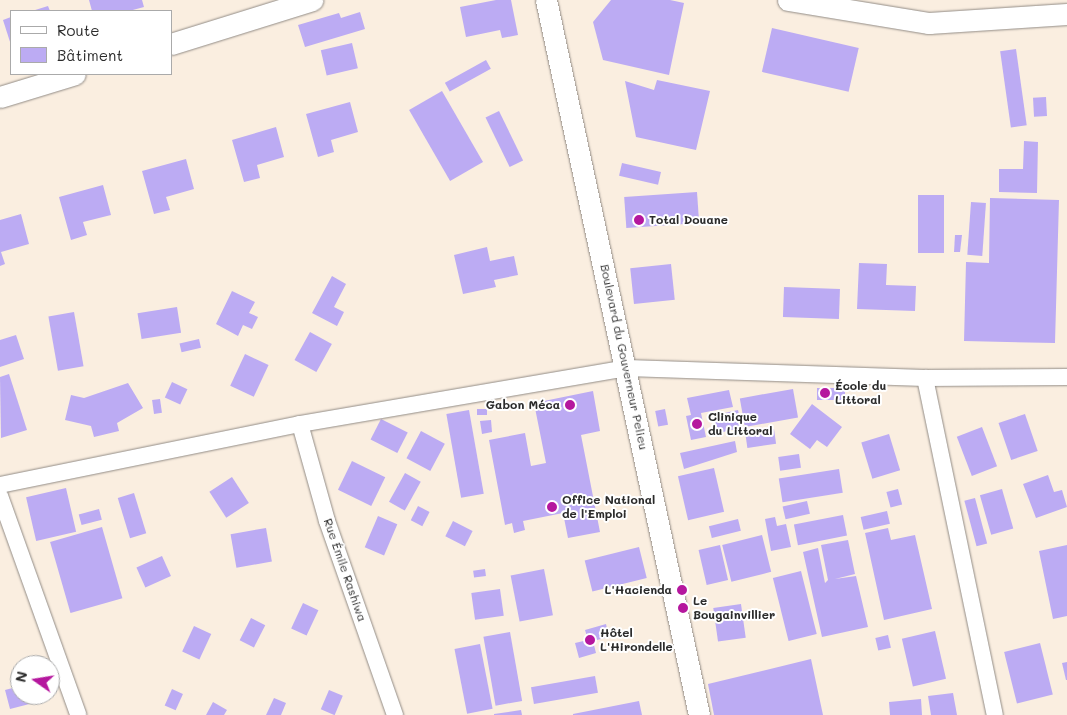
<!DOCTYPE html>
<meta charset="utf-8">
<style>
body{margin:0}
#map{position:relative;width:1067px;height:715px;overflow:hidden;background:#faeee0;font-family:Mali,sans-serif}
div>[style]{position:absolute}
[style*='--x']{left:calc(var(--x)*1px);top:calc(var(--y)*1px);width:calc(var(--w)*1px);rotate:calc(var(--a)*1deg)}
.building>*{inset:0;background:#bcabf3;transform-origin:0 0}
.roads{filter:drop-shadow(0 0 1px #928c86) drop-shadow(0 0 1px #928c86)}
.minor>*{height:16px;margin:-8px;padding:0 8px;transform-origin:8px;border-radius:8px;background:#fff}
.tertiary>*{height:21px;margin:-10.5px;padding:0 10.5px;transform-origin:10.5px;border-radius:10.5px;background:#fff}
.dots>*{width:14px;height:14px;translate:-50% -50%;box-sizing:border-box;border:2px solid #fff;border-radius:50%}
span{translate:-50% -50%;white-space:nowrap;text-align:center;line-height:1.15;-webkit-text-stroke:4px #fff;paint-order:stroke}
.poi-label{font-size:12px;color:#2b2b2b;font-weight:700}
.left{translate:0 -50%;text-align:left}
.right{translate:-100% -50%;text-align:right}
.street-label{font-size:12px;color:#2b2b2b}
.legend{position:absolute;left:10px;top:10px;width:162px;height:65px;box-sizing:border-box;background:#fff;border:1px solid #aaa;margin:0;padding:6px 9px;list-style:none;font-size:15px;color:#2b2b2b}
.legend li{display:flex;align-items:center;gap:10px;height:25px}
.legend b{width:25px;border:1px solid #aaa}
.north{position:absolute;left:10px;top:655px;width:50px;height:50px;box-sizing:border-box;background:#fff;border:1px solid #aaa;border-radius:50%;rotate:283deg;font-size:14px;font-weight:700;line-height:20px;text-align:center;color:#2b2b2b}
.north::after{content:'';display:block;margin:auto;width:18px;height:22px;background:#b5179e;clip-path:polygon(50% 0,100% 100%,50% 72%,0 100%)}
</style>
<div id="map">
<div class="building">
<div style="clip-path:polygon(89px 0,142px 0,144px 7px,129px 11px,92px 11px)"></div>
<div style="clip-path:polygon(496px 0,511px 0,518px 35px,502px 38px,500px 30px,466px 37px,460px 7px)"></div>
<div style="clip-path:polygon(611px 0,670px 0,684px 3px,669px 75px,603px 60px,593px 22px)"></div>
<div style="clip-path:polygon(48px 6px,50px 11px,32px 11px)"></div>
<div style="clip-path:polygon(360px 12px,365px 29px,305px 47px,298px 25px,339px 13px,341px 18px)"></div>
<div style="clip-path:polygon(11px 17px,11px 45px,3px 20px)"></div>
<div style="left:772px;top:28px;width:89px;height:45px;rotate:13deg"></div>
<div style="left:352px;top:43px;width:26px;height:32px;rotate:77deg"></div>
<div style="left:1016px;top:49px;width:77px;height:16px;rotate:82deg"></div>
<div style="left:486px;top:60px;width:10px;height:47px;rotate:61deg"></div>
<div style="clip-path:polygon(657px 80px,710px 91px,696px 150px,636px 137px,625px 81px,654px 90px)"></div>
<div style="left:442px;top:91px;width:82px;height:38px;rotate:60deg"></div>
<div style="left:1046px;top:97px;width:19px;height:13px;rotate:87deg"></div>
<div style="clip-path:polygon(350px 102px,358px 132px,331px 140px,334px 152px,318px 157px,306px 114px)"></div>
<div style="left:499px;top:111px;width:55px;height:15px;rotate:64deg"></div>
<div style="clip-path:polygon(276px 127px,284px 157px,257px 165px,260px 178px,244px 182px,232px 140px)"></div>
<div style="clip-path:polygon(1024px 141px,1038px 142px,1037px 193px,999px 192px,999px 169px,1023px 169px)"></div>
<div style="clip-path:polygon(186px 159px,194px 189px,166px 197px,170px 210px,154px 214px,142px 171px)"></div>
<div style="left:622px;top:163px;width:40px;height:13px;rotate:13deg"></div>
<div style="clip-path:polygon(103px 185px,111px 215px,83px 222px,87px 235px,71px 240px,59px 197px)"></div>
<div style="left:697px;top:192px;width:31px;height:73px;rotate:86deg"></div>
<div style="left:918px;top:195px;width:26px;height:58px"></div>
<div style="clip-path:polygon(990px 198px,1059px 200px,1055px 343px,964px 341px,966px 262px,989px 263px)"></div>
<div style="left:971px;top:202px;width:15px;height:53px;rotate:4deg"></div>
<div style="clip-path:polygon(21px 214px,29px 244px,1px 252px,5px 264px,0 266px,0 220px)"></div>
<div style="clip-path:polygon(955px 235px,962px 235px,960px 252px,954px 252px)"></div>
<div style="clip-path:polygon(487px 247px,490px 261px,514px 256px,518px 275px,494px 280px,496px 287px,463px 294px,454px 255px)"></div>
<div style="clip-path:polygon(859px 263px,887px 264px,886px 285px,916px 286px,915px 311px,857px 309px)"></div>
<div style="left:671px;top:264px;width:36px;height:41px;rotate:84deg"></div>
<div style="clip-path:polygon(332px 276px,346px 284px,334px 307px,344px 312px,337px 326px,312px 313px)"></div>
<div style="left:784px;top:287px;width:56px;height:30px;rotate:2deg"></div>
<div style="clip-path:polygon(232px 291px,255px 302px,249px 313px,258px 317px,252px 329px,243px 325px,238px 336px,216px 324px)"></div>
<div style="left:177px;top:307px;width:26px;height:40px;rotate:81deg"></div>
<div style="left:74px;top:312px;width:55px;height:26px;rotate:80deg"></div>
<div style="left:310px;top:332px;width:25px;height:32px;rotate:29deg"></div>
<div style="clip-path:polygon(16px 335px,24px 359px,0 367px,0 340px)"></div>
<div style="left:199px;top:339px;width:9px;height:20px;rotate:77deg"></div>
<div style="left:245px;top:354px;width:26px;height:35px;rotate:25deg"></div>
<div style="clip-path:polygon(9px 374px,27px 430px,1px 438px,0 377px)"></div>
<div style="left:172px;top:382px;width:17px;height:17px;rotate:25deg"></div>
<div style="clip-path:polygon(128px 383px,143px 408px,117px 423px,119px 431px,94px 437px,91px 426px,65px 420px,71px 395px,84px 398px)"></div>
<div style="left:817px;top:388px;width:28px;height:12px"></div>
<div style="left:793px;top:389px;width:29px;height:54px;rotate:80deg"></div>
<div style="clip-path:polygon(729px 390px,733px 407px,701px 413px,706px 437px,691px 440px,686px 416px,691px 415px,687px 398px)"></div>
<div style="clip-path:polygon(593px 391px,600px 431px,581px 435px,600px 532px,568px 538px,563px 513px,523px 521px,525px 530px,514px 533px,512px 523px,505px 525px,489px 440px,525px 433px,531px 466px,546px 463px,534px 403px)"></div>
<div style="left:160px;top:399px;width:14px;height:8px;rotate:82deg"></div>
<div style="clip-path:polygon(812px 404px,842px 427px,827px 447px,817px 440px,810px 449px,790px 434px)"></div>
<div style="left:487px;top:409px;width:6px;height:10px;rotate:90deg"></div>
<div style="left:665px;top:409px;width:16px;height:10px;rotate:79deg"></div>
<div style="left:469px;top:410px;width:85px;height:23px;rotate:80deg"></div>
<div style="left:738px;top:410px;width:18px;height:25px;rotate:77deg"></div>
<div style="left:1025px;top:414px;width:39px;height:28px;rotate:71deg"></div>
<div style="left:381px;top:419px;width:30px;height:23px;rotate:27deg"></div>
<div style="clip-path:polygon(491px 420px,492px 432px,482px 434px,480px 421px)"></div>
<div style="left:982px;top:427px;width:42px;height:27px;rotate:69deg"></div>
<div style="left:774px;top:429px;width:15px;height:29px;rotate:82deg"></div>
<div style="left:421px;top:431px;width:27px;height:31px;rotate:28deg"></div>
<div style="left:889px;top:434px;width:38px;height:29px;rotate:73deg"></div>
<div style="clip-path:polygon(735px 441px,737px 452px,684px 469px,680px 453px)"></div>
<div style="left:799px;top:454px;width:14px;height:21px;rotate:82deg"></div>
<div style="left:352px;top:461px;width:37px;height:32px;rotate:26deg"></div>
<div style="left:714px;top:468px;width:45px;height:37px;rotate:77deg"></div>
<div style="left:839px;top:469px;width:24px;height:61px;rotate:81deg"></div>
<div style="left:405px;top:473px;width:18px;height:33px;rotate:29deg"></div>
<div style="clip-path:polygon(1048px 475px,1054px 492px,1062px 490px,1067px 507px,1036px 518px,1023px 484px)"></div>
<div style="left:232px;top:477px;width:31px;height:27px;rotate:57deg"></div>
<div style="left:66px;top:488px;width:45px;height:41px;rotate:77deg"></div>
<div style="left:898px;top:489px;width:16px;height:12px;rotate:75deg"></div>
<div style="left:1002px;top:489px;width:41px;height:23px;rotate:74deg"></div>
<div style="left:134px;top:493px;width:42px;height:17px;rotate:73deg"></div>
<div style="left:975px;top:498px;width:47px;height:11px;rotate:75deg"></div>
<div style="left:807px;top:501px;width:13px;height:25px;rotate:77deg"></div>
<div style="left:418px;top:506px;width:13px;height:16px;rotate:27deg"></div>
<div style="left:99px;top:509px;width:11px;height:21px;rotate:75deg"></div>
<div style="left:887px;top:511px;width:13px;height:27px;rotate:77deg"></div>
<div style="left:843px;top:515px;width:21px;height:50px;rotate:79deg"></div>
<div style="left:378px;top:516px;width:21px;height:34px;rotate:23deg"></div>
<div style="clip-path:polygon(775px 517px,777px 526px,786px 524px,791px 547px,771px 551px,765px 519px)"></div>
<div style="left:738px;top:519px;width:12px;height:30px;rotate:76deg"></div>
<div style="left:453px;top:521px;width:22px;height:17px;rotate:27deg"></div>
<div style="left:102px;top:527px;width:74px;height:54px;rotate:74deg"></div>
<div style="left:266px;top:528px;width:34px;height:36px;rotate:80deg"></div>
<div style="clip-path:polygon(888px 528px,891px 540px,915px 535px,932px 609px,884px 620px,865px 533px)"></div>
<div style="left:762px;top:535px;width:38px;height:41px;rotate:76deg"></div>
<div style="clip-path:polygon(848px 540px,855px 574px,835px 579px,856px 576px,868px 627px,822px 637px,803px 552px,818px 548px,825px 583px,828px 580px,821px 545px)"></div>
<div style="left:720px;top:545px;width:36px;height:22px;rotate:77deg"></div>
<div style="clip-path:polygon(1067px 545px,1067px 616px,1053px 619px,1039px 551px)"></div>
<div style="left:639px;top:547px;width:32px;height:56px;rotate:76deg"></div>
<div style="left:162px;top:556px;width:22px;height:28px;rotate:66deg"></div>
<div style="left:485px;top:569px;width:7px;height:12px;rotate:82deg"></div>
<div style="left:544px;top:569px;width:47px;height:34px;rotate:79deg"></div>
<div style="left:801px;top:571px;width:65px;height:29px;rotate:76deg"></div>
<div style="left:500px;top:589px;width:27px;height:29px;rotate:82deg"></div>
<div style="left:303px;top:603px;width:17px;height:28px;rotate:25deg"></div>
<div style="left:741px;top:604px;width:34px;height:28px;rotate:82deg"></div>
<div style="left:251px;top:618px;width:16px;height:25px;rotate:27deg"></div>
<div style="clip-path:polygon(606px 624px,609px 637px,593px 641px,596px 653px,579px 658px,575px 643px,588px 640px,585px 630px)"></div>
<div style="left:194px;top:626px;width:19px;height:28px;rotate:25deg"></div>
<div style="left:935px;top:631px;width:49px;height:34px;rotate:77deg"></div>
<div style="left:510px;top:632px;width:70px;height:27px;rotate:80deg"></div>
<div style="left:888px;top:635px;width:13px;height:13px;rotate:77deg"></div>
<div style="left:1040px;top:643px;width:53px;height:37px;rotate:76deg"></div>
<div style="left:480px;top:644px;width:66px;height:26px;rotate:79deg"></div>
<div style="clip-path:polygon(811px 659px,823px 715px,714px 715px,708px 684px)"></div>
<div style="clip-path:polygon(1067px 662px,1067px 680px,1066px 680px,1062px 663px)"></div>
<div style="left:595px;top:676px;width:17px;height:65px;rotate:80deg"></div>
<div style="clip-path:polygon(20px 686px,20px 695px,43px 695px,45px 700px,10px 709px,5px 690px)"></div>
<div style="left:172px;top:689px;width:12px;height:18px;rotate:24deg"></div>
<div style="left:329px;top:690px;width:15px;height:21px;rotate:23deg"></div>
<div style="clip-path:polygon(953px 693px,957px 715px,931px 715px,928px 696px)"></div>
<div style="clip-path:polygon(274px 698px,286px 703px,281px 715px,266px 715px)"></div>
<div style="clip-path:polygon(921px 699px,922px 715px,890px 715px,889px 702px)"></div>
<div style="clip-path:polygon(639px 701px,642px 715px,573px 715px,573px 714px)"></div>
<div style="clip-path:polygon(213px 702px,227px 710px,224px 715px,206px 715px)"></div>
<div style="clip-path:polygon(521px 710px,522px 715px,494px 715px,494px 714px)"></div>
</div>
<div class="roads">
<div class="minor">
<div style="--x:925;--y:378;--w:344;--a:78.3"></div>
<div style="--x:300;--y:424;--w:101;--a:74.4"></div>
<div style="--x:327;--y:521;--w:206;--a:70.7"></div>
<div style="--x:0;--y:485;--w:306;--a:-11.5"></div>
<div style="--x:300;--y:424;--w:332;--a:-9.7"></div>
<div style="--x:627;--y:368;--w:298;--a:1.9"></div>
<div style="--x:925;--y:378;--w:142;--a:-0.4"></div>
<div style="--x:0;--y:496;--w:232;--a:70.3"></div>
</div>
<div class="tertiary">
<div style="--x:546;--y:0;--w:731;--a:77.92"></div>
<div style="--x:788;--y:0;--w:143;--a:9.3"></div>
<div style="--x:929;--y:23;--w:138;--a:-3.7"></div>
<div style="--x:171;--y:44;--w:148;--a:-17.3"></div>
<div style="--x:0;--y:97;--w:78;--a:-17"></div>
</div>
</div>
<div class="dots">
<div style="left:639px;top:220px;background:#b5179e"></div>
<div style="left:825px;top:393px;background:#b5179e"></div>
<div style="left:570px;top:405px;background:#b5179e"></div>
<div style="left:697px;top:424px;background:#b5179e"></div>
<div style="left:552px;top:507px;background:#b5179e"></div>
<div style="left:682px;top:590px;background:#b5179e"></div>
<div style="left:683px;top:608px;background:#b5179e"></div>
<div style="left:590px;top:640px;background:#b5179e"></div>
</div>
<div class="poi-label">
<span class="left" style="left:649px;top:220px">Total Douane</span>
<span class="left" style="left:835px;top:393px">École du<br>Littoral</span>
<span class="right" style="left:560px;top:405px">Gabon Méca</span>
<span class="left" style="left:708px;top:424px">Clinique<br>du Littoral</span>
<span class="left" style="left:562px;top:507px">Office National<br>de l'Emploi</span>
<span class="right" style="left:672px;top:590px">L'Hacienda</span>
<span class="left" style="left:693px;top:608px">Le<br>Bougainvillier</span>
<span class="left" style="left:600px;top:640px">Hôtel<br>L'Hirondelle</span>
</div>
<div class="street-label">
<span style="left:624px;top:357px;rotate:78deg">Boulevard du Gouverneur Pelieu</span>
<span style="left:345px;top:570px;rotate:71deg">Rue Émile Rashiwa</span>
</div>
<ul class="legend">
<li><b style="height:6px;background:#fff"></b>Route</li>
<li><b style="height:14px;background:#bcabf3"></b>Bâtiment</li>
</ul>
<div class="north">N</div>
</div>
